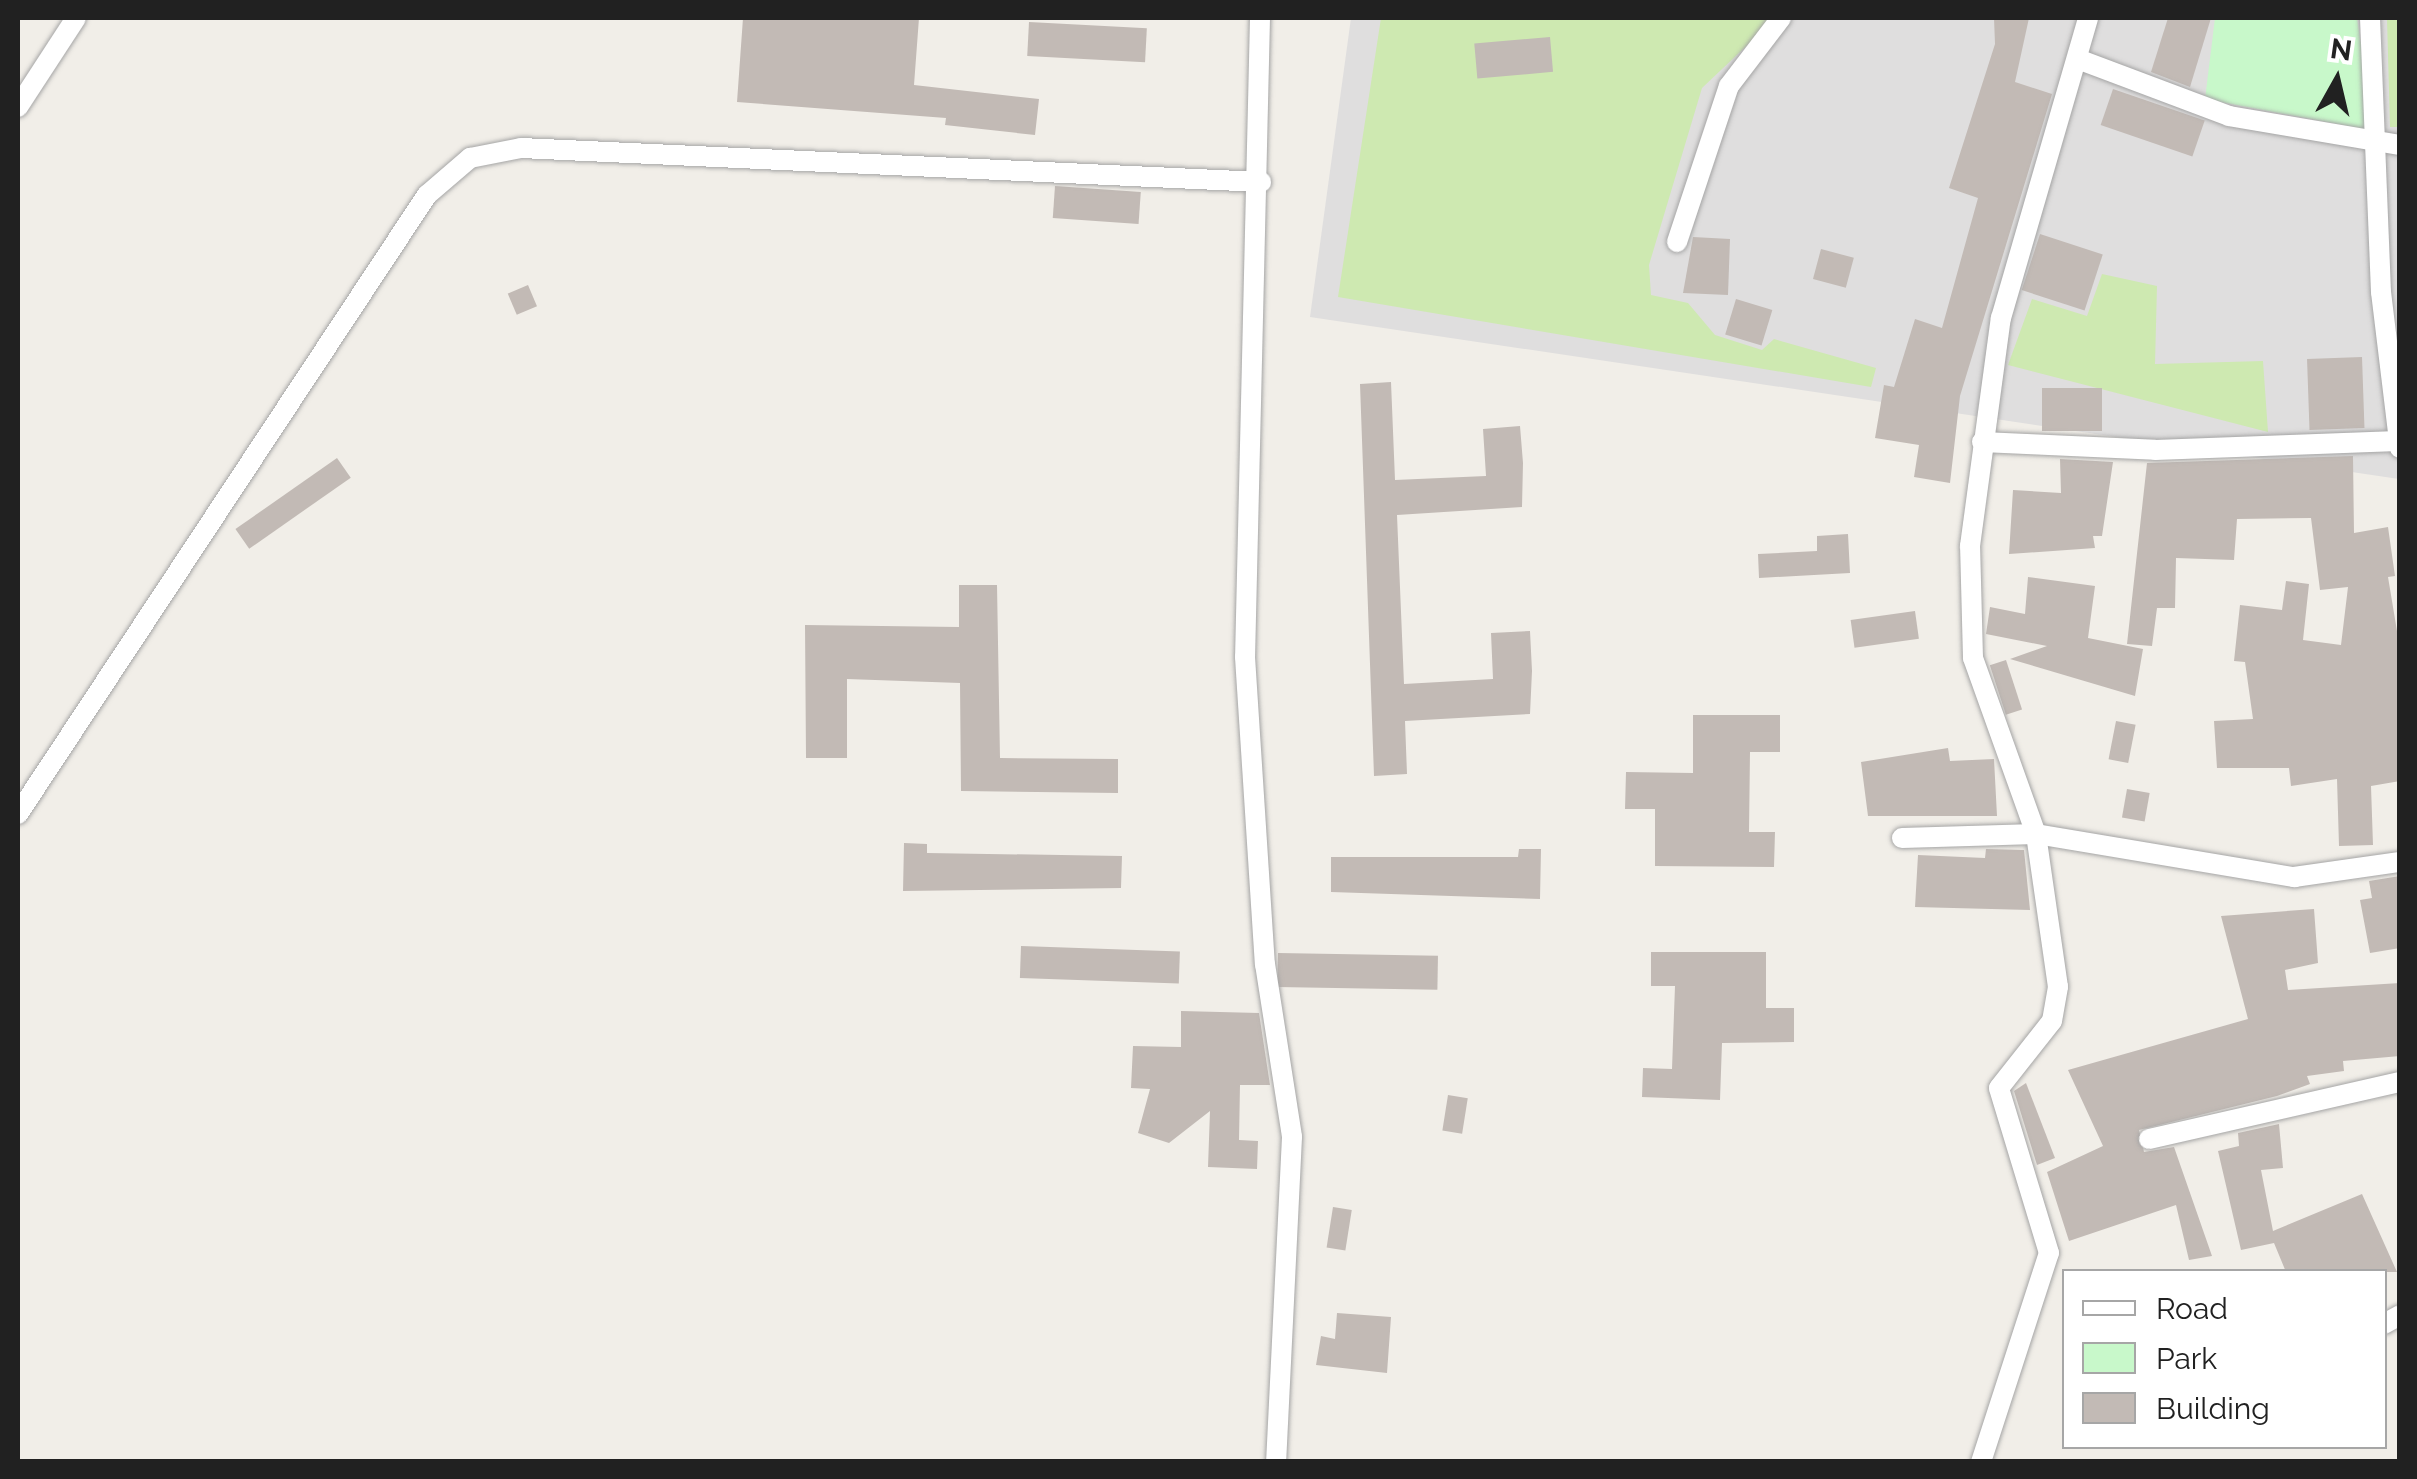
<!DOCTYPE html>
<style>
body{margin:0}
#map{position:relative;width:2417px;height:1479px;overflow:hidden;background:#f1eee8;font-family:Raleway,sans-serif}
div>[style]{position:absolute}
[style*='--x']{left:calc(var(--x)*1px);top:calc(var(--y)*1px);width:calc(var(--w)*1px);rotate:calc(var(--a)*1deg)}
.residential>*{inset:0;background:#dfdede}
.grass>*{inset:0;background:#cee9b1}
.park>*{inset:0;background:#c8f8ca}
.building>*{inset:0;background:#c2bab5;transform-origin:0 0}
.roads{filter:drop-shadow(0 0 2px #a5a5a5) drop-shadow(0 0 2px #a5a5a5)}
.minor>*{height:20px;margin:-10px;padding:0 10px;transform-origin:10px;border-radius:10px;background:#fff}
span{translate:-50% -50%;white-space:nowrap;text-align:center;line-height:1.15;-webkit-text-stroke:8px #fff;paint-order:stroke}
.frame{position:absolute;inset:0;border:20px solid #212121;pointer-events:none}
.legend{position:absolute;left:2062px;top:1269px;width:325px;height:180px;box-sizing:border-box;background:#fff;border:2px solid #a6a6a6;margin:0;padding:12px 18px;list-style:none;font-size:30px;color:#212121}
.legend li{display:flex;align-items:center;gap:20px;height:50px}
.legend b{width:50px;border:2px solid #a6a6a6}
.north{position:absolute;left:2287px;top:30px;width:100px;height:100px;-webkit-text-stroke:8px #fff;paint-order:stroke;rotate:8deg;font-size:28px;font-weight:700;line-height:40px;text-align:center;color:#212121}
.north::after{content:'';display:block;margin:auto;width:35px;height:45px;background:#212121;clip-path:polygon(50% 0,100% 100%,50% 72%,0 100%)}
</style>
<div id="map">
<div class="residential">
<div style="clip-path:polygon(1351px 18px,2399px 18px,2399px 479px,1310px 317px)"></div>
</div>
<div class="grass">
<div style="clip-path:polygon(1381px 18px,1776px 18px,1702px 88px,1649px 265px,1651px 295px,1688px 303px,1715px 335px,1762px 350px,1774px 339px,1876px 368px,1871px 387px,1338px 297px)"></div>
<div style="clip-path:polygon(2387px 18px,2399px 18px,2399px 127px,2390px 127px)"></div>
<div style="clip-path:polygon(2102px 274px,2157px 286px,2155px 364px,2263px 361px,2268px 432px,2008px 365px,2032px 299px,2087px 316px)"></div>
</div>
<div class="park">
<div style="clip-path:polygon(2215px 18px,2357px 18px,2374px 131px,2205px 99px)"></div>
</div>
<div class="building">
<div style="clip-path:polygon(743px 18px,919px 18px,914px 85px,1039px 99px,1035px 135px,945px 125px,946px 118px,737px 102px)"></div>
<div style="clip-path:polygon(1994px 18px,2029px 18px,2015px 82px,2052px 94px,1960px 396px,1950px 483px,1914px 477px,1919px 445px,1875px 438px,1884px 385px,1894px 387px,1915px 319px,1942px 328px,1978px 198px,1949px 188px,1995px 44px)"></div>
<div style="clip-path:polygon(2168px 18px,2211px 18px,2190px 87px,2151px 72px)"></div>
<div style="left:1029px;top:22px;width:118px;height:34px;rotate:3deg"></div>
<div style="left:1550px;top:37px;width:35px;height:76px;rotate:85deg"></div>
<div style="left:2113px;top:89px;width:97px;height:38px;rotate:19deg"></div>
<div style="left:1055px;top:186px;width:86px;height:32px;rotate:4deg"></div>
<div style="left:2040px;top:234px;width:66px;height:59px;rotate:18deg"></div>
<div style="clip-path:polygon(1693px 237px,1730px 239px,1728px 295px,1683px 293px)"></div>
<div style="left:1821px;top:249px;width:34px;height:31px;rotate:15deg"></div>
<div style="left:528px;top:285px;width:23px;height:22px;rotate:67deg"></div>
<div style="left:1736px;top:299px;width:38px;height:37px;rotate:17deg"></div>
<div style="left:2362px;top:357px;width:71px;height:55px;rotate:88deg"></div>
<div style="clip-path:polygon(1391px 382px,1395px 480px,1486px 476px,1483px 429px,1520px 426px,1523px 463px,1522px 507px,1397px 515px,1404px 684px,1493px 679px,1491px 633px,1530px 631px,1532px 671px,1530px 714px,1405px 721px,1407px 774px,1374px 776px,1360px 384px)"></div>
<div style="left:2042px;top:388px;width:60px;height:43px"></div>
<div style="clip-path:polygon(2353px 456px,2354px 533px,2388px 527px,2395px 576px,2388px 577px,2400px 649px,2400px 781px,2371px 786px,2373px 845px,2339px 846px,2337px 779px,2291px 786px,2289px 768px,2217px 768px,2214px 721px,2253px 719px,2245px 662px,2234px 661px,2240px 605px,2282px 610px,2286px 581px,2309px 584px,2303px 640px,2341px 645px,2348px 587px,2320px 590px,2311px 518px,2237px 519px,2234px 560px,2176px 558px,2175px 608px,2157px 608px,2152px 646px,2127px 644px,2147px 463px)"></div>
<div style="left:337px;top:458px;width:24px;height:124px;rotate:55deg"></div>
<div style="clip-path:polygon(2060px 459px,2113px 462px,2102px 536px,2093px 536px,2095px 548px,2009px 554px,2013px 490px,2061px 493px)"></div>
<div style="clip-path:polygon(1848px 534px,1850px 573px,1759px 578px,1758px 554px,1817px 551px,1817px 536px)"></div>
<div style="clip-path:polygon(2028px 577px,2095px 586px,2088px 638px,2143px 649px,2135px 696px,2010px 659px,2047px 646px,1986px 634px,1990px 607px,2025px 614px)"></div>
<div style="clip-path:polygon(959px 585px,997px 585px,1000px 758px,1118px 759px,1118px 793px,961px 791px,960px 683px,847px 679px,847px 758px,806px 758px,805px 625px,959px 627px)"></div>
<div style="left:1915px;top:611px;width:28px;height:65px;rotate:82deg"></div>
<div style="left:2006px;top:660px;width:52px;height:17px;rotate:72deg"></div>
<div style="clip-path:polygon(1693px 715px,1780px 715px,1780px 752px,1750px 752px,1749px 832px,1775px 832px,1774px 867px,1655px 866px,1655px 809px,1625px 809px,1626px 772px,1693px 773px)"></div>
<div style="left:2116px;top:721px;width:20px;height:39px;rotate:11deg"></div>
<div style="clip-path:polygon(1948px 748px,1950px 761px,1994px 759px,1997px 816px,1868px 816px,1861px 762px)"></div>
<div style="left:2127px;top:789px;width:23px;height:29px;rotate:10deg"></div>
<div style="clip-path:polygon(904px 843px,927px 844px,927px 853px,1122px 856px,1121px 888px,903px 891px)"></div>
<div style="clip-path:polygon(1519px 849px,1541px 849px,1540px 899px,1331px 892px,1331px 857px,1518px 857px)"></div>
<div style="clip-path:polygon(1986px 849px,2024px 850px,2030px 910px,1915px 907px,1918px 855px,1985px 858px)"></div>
<div style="clip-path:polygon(2400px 876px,2400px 948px,2370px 953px,2360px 900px,2372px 898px,2369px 881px)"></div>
<div style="clip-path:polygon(2314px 909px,2318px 963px,2285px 970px,2288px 990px,2400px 983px,2400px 1056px,2343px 1061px,2344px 1071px,2307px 1076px,2310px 1084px,2277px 1096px,2139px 1130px,2144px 1152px,2174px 1147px,2212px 1256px,2189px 1260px,2176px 1205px,2069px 1241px,2047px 1172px,2103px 1146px,2068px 1070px,2248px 1019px,2221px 916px)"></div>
<div style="left:1021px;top:946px;width:159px;height:32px;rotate:2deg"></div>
<div style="clip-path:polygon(1651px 952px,1766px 952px,1766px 1008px,1794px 1008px,1794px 1042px,1722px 1043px,1720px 1100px,1642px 1097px,1643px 1068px,1672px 1069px,1675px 986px,1651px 986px)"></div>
<div style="left:1278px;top:953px;width:160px;height:34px;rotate:1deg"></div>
<div style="clip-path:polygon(1181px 1011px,1259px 1013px,1270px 1085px,1240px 1085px,1239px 1140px,1258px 1141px,1257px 1169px,1208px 1167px,1210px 1111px,1169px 1143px,1138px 1133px,1150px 1089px,1131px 1088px,1133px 1046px,1181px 1047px)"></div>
<div style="clip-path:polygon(2026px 1083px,2055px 1158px,2037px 1165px,2014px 1091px)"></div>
<div style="left:1448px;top:1095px;width:20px;height:36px;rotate:9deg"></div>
<div style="clip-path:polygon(2279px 1124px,2283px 1168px,2261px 1170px,2273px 1231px,2362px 1194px,2397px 1272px,2286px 1272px,2274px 1243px,2241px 1250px,2218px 1151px,2239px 1146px,2238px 1133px)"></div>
<div style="left:1333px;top:1207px;width:19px;height:41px;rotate:9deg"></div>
<div style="clip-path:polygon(1337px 1313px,1391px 1317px,1387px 1373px,1316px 1365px,1321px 1336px,1335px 1339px)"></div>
</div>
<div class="roads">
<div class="minor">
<div style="--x:1260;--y:18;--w:639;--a:91.34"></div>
<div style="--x:1245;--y:657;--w:308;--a:86.3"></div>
<div style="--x:1265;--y:964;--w:175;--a:81.1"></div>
<div style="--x:1292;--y:1137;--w:325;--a:92.8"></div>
<div style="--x:2370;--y:18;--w:274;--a:87.7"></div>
<div style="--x:2381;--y:292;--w:157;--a:83.1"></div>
<div style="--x:2080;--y:60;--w:159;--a:20.6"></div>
<div style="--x:2229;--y:116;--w:173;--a:9.6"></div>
<div style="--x:18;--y:107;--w:106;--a:-56.9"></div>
<div style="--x:1677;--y:242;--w:164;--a:-71.6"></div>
<div style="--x:1729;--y:86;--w:86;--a:-52.6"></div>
<div style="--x:1982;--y:442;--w:173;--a:2.6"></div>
<div style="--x:2155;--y:450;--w:243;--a:-2.1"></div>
<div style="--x:18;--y:814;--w:742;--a:-56.55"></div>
<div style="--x:427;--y:195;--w:57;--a:-40.7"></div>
<div style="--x:470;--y:158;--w:52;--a:-11.1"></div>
<div style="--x:521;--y:148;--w:741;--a:2.63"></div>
<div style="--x:1902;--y:838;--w:134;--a:-1.7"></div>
<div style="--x:2036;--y:834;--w:262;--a:9.5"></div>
<div style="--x:2294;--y:877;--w:107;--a:-8.1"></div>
<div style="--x:2149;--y:1139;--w:257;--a:-12.8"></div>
<div style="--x:2384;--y:1324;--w:18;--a:-29"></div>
<div style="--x:1981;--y:1462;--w:220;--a:-72"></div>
<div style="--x:2049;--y:1253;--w:172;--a:-106.9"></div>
<div style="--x:1999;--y:1088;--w:85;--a:-51.7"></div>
<div style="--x:2052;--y:1021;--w:35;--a:-80"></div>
<div style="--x:2058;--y:987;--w:155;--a:-98.2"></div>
<div style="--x:2036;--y:834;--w:187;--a:-109.7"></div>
<div style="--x:1973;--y:658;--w:112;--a:-91.5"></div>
<div style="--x:1970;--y:546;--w:230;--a:-82.3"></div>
<div style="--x:2001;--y:318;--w:312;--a:-73.8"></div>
</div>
</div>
<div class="frame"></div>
<ul class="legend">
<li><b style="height:12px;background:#fff"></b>Road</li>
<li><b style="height:28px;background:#c8f8ca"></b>Park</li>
<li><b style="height:28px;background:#c2bab5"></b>Building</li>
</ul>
<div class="north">N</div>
</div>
